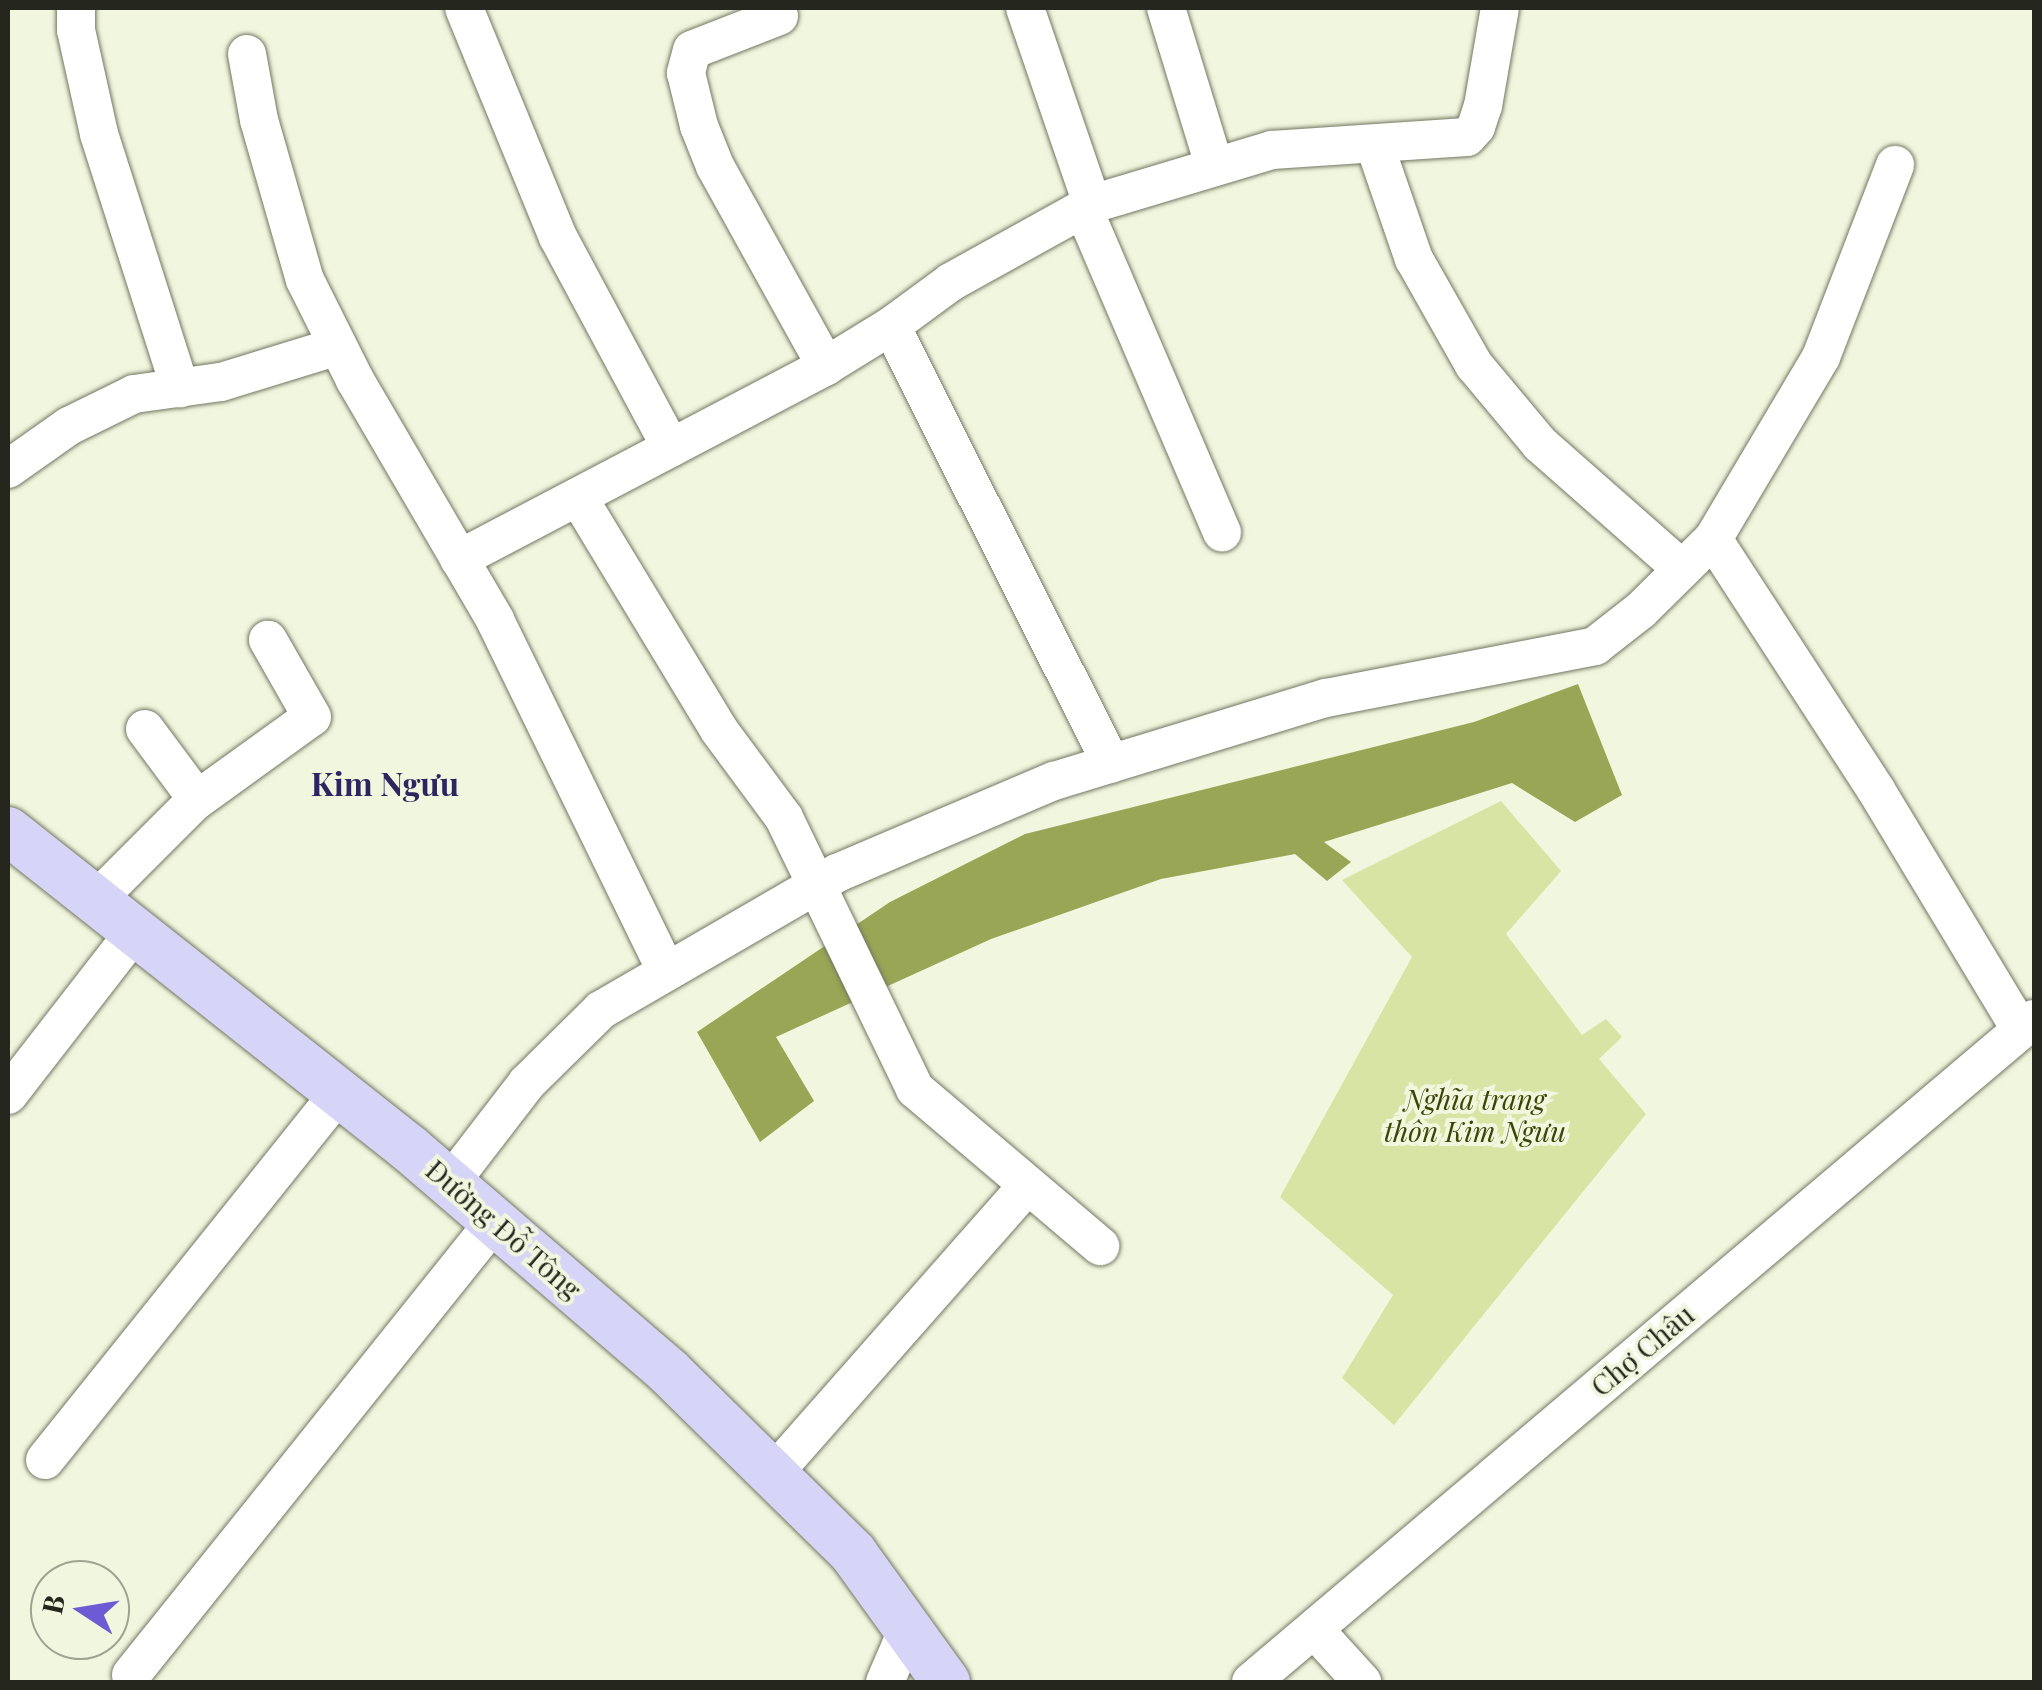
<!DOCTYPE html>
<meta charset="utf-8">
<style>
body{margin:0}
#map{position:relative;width:2042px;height:1690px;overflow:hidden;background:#f1f6de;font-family:"Playfair Display",serif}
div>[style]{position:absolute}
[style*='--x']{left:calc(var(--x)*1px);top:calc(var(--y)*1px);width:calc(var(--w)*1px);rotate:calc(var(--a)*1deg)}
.green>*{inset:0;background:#d8e4a3}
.water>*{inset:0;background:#99a655}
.roads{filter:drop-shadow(0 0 2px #737762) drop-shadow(0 0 2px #737762)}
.minor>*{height:38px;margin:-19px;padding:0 19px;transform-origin:19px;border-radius:19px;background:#fff}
.major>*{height:48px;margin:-24px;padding:0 24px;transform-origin:24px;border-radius:24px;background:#d6d5f8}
span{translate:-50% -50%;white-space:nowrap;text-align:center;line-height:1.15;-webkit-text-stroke:8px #f1f6de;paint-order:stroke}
.park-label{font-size:28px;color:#3d4504;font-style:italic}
.street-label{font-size:28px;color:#25271e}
.quarter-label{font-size:32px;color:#2d255f;font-weight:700}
.frame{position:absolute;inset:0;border:10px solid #25271e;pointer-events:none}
.north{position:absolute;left:30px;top:1560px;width:100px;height:100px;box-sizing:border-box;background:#f1f6de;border:2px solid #9fa391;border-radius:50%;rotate:282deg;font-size:28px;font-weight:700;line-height:40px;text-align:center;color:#25271e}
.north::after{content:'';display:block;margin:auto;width:35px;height:45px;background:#6d5bd5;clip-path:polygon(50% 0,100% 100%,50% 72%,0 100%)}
</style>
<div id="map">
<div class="green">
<div style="clip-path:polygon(1501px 801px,1561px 871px,1506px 934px,1582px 1035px,1606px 1019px,1622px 1037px,1599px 1059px,1646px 1114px,1394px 1425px,1342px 1378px,1393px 1295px,1280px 1197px,1412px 957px,1342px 880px)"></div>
</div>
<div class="water">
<div style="clip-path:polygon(1578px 684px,1622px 795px,1575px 822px,1512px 783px,1324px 842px,1351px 862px,1327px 881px,1295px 854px,1161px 879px,991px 939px,776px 1037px,814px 1101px,760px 1142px,697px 1032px,890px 902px,1025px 834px,1474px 722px)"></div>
</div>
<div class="roads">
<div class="minor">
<div style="--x:76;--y:8;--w:22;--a:90"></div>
<div style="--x:76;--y:30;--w:107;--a:77.5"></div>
<div style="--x:99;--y:134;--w:267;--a:72.3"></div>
<div style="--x:464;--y:8;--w:248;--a:67.7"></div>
<div style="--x:558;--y:237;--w:239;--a:61.8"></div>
<div style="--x:1025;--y:8;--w:207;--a:71.1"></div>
<div style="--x:1166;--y:8;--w:164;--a:73"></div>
<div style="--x:779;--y:16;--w:93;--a:158.7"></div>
<div style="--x:692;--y:50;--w:24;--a:105"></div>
<div style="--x:686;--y:73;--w:55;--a:76.2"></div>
<div style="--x:699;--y:126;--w:43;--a:68.2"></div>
<div style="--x:715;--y:166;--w:229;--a:61"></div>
<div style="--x:247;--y:54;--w:67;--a:79.7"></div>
<div style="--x:259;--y:120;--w:166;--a:74"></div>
<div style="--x:305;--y:280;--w:112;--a:63.4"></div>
<div style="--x:355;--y:380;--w:278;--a:59.7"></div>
<div style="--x:495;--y:620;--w:390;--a:64"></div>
<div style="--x:1375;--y:146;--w:120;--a:71"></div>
<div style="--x:1414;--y:259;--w:122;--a:60.5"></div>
<div style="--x:1474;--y:365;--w:103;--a:50.1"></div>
<div style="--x:1540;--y:444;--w:189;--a:41.4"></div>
<div style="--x:1083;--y:208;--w:353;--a:66.8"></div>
<div style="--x:891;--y:326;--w:490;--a:63.3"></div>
<div style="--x:8;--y:469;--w:75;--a:-35.2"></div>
<div style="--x:69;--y:426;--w:72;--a:-26.2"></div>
<div style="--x:134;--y:394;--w:88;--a:-7.9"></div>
<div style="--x:221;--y:382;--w:122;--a:-17.1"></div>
<div style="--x:578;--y:497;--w:272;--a:58.8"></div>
<div style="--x:719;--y:730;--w:109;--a:53.5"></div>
<div style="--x:784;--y:818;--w:301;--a:64.2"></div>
<div style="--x:915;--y:1089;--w:243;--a:40.3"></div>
<div style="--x:1713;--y:539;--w:299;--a:57"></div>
<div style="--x:1876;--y:790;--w:280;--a:58.9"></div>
<div style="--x:459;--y:559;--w:415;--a:-27.7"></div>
<div style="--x:826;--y:366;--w:76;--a:-31.6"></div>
<div style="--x:891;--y:326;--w:74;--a:-36.3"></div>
<div style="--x:951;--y:282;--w:161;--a:-29"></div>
<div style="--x:1092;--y:204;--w:188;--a:-16.7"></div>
<div style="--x:1272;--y:150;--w:195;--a:-3.8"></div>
<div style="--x:1467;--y:137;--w:13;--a:-48"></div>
<div style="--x:1476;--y:127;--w:22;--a:-72"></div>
<div style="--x:1483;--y:106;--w:99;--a:-80.2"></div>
<div style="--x:145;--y:729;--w:87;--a:53.4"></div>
<div style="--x:96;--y:900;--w:139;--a:-45"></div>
<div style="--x:194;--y:802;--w:145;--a:-35.8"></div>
<div style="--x:312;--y:717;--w:89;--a:-119.7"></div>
<div style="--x:8;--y:1095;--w:204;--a:-52.2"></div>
<div style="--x:450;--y:1183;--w:126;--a:-52.4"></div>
<div style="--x:527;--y:1083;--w:104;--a:-44.6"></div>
<div style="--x:601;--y:1010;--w:273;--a:-30.1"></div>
<div style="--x:837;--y:873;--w:236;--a:-23"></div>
<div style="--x:1054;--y:781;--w:284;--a:-17"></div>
<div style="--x:1326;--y:698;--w:274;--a:-10.9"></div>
<div style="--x:1595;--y:646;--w:58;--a:-38"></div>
<div style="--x:1641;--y:610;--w:101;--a:-44.6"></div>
<div style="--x:1713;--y:539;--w:212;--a:-59.3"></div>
<div style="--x:1821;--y:357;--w:206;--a:-68.9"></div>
<div style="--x:45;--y:1460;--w:470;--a:-51.3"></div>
<div style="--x:773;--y:1474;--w:385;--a:-48.6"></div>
<div style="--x:1314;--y:1629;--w:72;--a:47.8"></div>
<div style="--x:131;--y:1675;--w:582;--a:-51.28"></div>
<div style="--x:885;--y:1682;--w:40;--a:-66.6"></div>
<div style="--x:901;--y:1645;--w:18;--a:-43"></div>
<div style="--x:1251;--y:1682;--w:1026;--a:-40.26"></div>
</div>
<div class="major">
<div style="--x:8;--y:831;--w:513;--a:38.35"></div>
<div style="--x:410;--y:1149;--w:342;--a:40.7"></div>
<div style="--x:669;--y:1372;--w:258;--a:44.5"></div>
<div style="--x:853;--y:1553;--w:159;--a:54.2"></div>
</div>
</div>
<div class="park-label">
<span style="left:1475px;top:1115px">Nghĩa trang<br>thôn Kim Ngưu</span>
</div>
<div class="street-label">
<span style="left:504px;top:1229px;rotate:41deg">Đường Đỗ Tông</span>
<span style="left:1642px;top:1350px;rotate:-40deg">Chợ Châu</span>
</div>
<div class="quarter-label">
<span style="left:385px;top:783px">Kim Ngưu</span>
</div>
<div class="frame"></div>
<div class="north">B</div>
</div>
